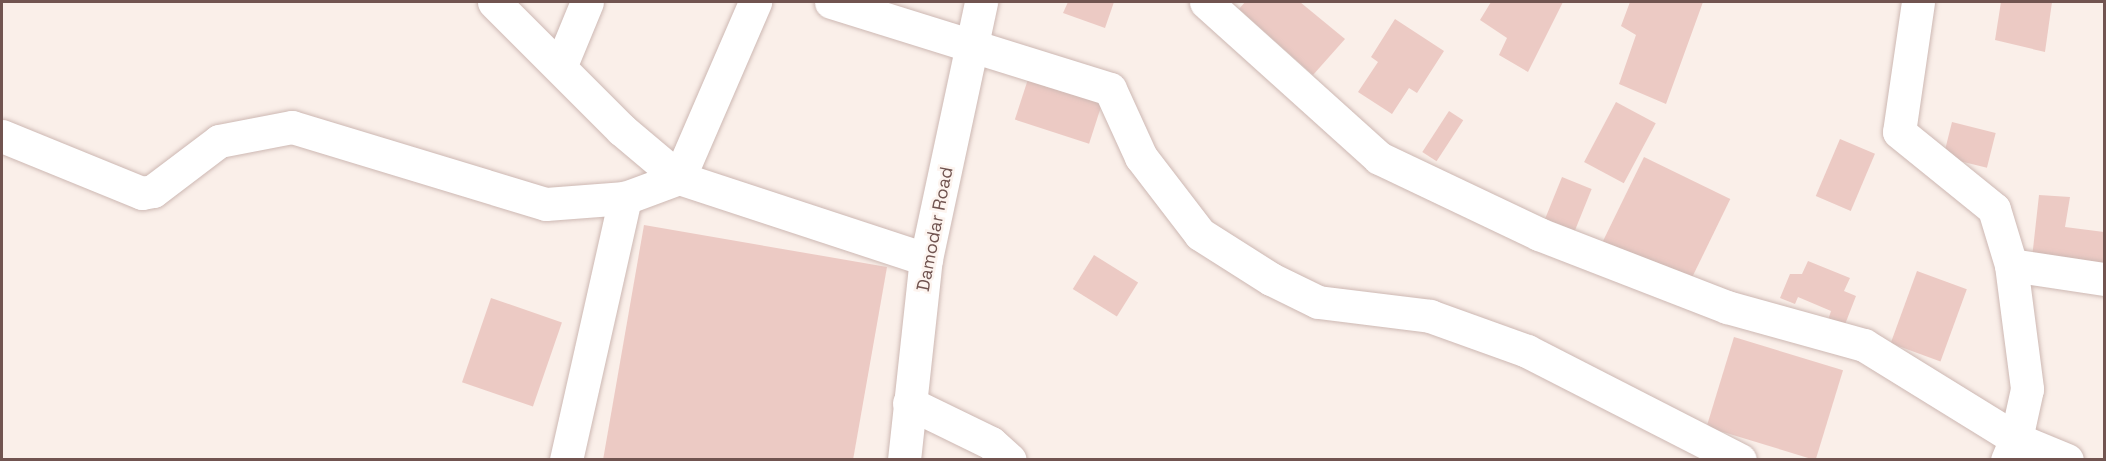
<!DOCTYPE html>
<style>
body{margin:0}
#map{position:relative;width:2106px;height:461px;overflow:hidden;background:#faefe9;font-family:"Space Grotesk",sans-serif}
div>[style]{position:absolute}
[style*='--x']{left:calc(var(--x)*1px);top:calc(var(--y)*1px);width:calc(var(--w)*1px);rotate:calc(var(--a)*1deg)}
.building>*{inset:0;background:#eccac4;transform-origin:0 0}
.roads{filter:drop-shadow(0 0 2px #cdb8b3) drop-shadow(0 0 2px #cdb8b3)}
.minor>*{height:33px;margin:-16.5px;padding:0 16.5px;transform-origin:16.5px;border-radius:16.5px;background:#fff}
.tertiary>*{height:33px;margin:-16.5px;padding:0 16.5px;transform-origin:16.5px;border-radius:16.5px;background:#fff}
span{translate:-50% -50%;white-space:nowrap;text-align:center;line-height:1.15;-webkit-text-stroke:5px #fdf4ef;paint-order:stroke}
.street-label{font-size:18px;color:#715450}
.frame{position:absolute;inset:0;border:3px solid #715450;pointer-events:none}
</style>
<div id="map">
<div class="building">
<div style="clip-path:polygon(1068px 2px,1114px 2px,1105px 28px,1063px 13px)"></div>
<div style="clip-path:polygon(1245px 2px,1300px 2px,1345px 39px,1313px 75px,1239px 9px)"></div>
<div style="clip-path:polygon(1491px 2px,1563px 2px,1528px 72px,1499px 55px,1507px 38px,1480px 20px)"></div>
<div style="clip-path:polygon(1630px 2px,1703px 2px,1666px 104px,1619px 84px,1636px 35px,1621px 26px)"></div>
<div style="clip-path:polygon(2001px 2px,2052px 2px,2045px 52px,1995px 40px)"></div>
<div style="clip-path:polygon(1395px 19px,1444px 51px,1417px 93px,1409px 88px,1392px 114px,1358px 92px,1378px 62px,1371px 57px)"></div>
<div style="left:1030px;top:73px;width:78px;height:49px;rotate:18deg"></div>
<div style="left:1616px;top:102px;width:45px;height:68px;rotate:28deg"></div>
<div style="left:1449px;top:111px;width:17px;height:49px;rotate:33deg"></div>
<div style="left:1952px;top:122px;width:45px;height:36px;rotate:14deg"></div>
<div style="left:1840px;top:139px;width:38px;height:62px;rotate:23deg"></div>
<div style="left:1644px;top:157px;width:96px;height:96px;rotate:26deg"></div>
<div style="left:1562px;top:177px;width:32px;height:45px;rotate:22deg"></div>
<div style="clip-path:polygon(2039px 195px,2070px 197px,2065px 227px,2104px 232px,2104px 270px,2032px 258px)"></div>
<div style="clip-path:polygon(644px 225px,887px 267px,853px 460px,603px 460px)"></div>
<div style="left:1094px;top:255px;width:52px;height:40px;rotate:32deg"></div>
<div style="clip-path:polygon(1808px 261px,1850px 278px,1844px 291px,1856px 296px,1844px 327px,1828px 320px,1831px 311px,1798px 297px,1795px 304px,1780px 298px,1790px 274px,1802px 274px)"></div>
<div style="left:1917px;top:271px;width:53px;height:77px;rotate:20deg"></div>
<div style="left:491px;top:298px;width:75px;height:89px;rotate:19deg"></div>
<div style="left:1734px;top:337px;width:114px;height:94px;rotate:17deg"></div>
</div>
<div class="roads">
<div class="minor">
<div style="--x:494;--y:2;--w:181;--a:45"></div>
<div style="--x:622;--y:130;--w:75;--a:40.1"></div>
<div style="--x:679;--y:178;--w:260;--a:18.2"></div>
<div style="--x:831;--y:2;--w:292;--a:17.3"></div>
<div style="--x:1110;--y:89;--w:75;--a:65.5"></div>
<div style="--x:1141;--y:157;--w:97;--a:52.5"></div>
<div style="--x:1200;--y:234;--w:84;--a:32.4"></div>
<div style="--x:1271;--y:279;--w:52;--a:26.1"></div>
<div style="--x:1318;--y:302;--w:113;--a:7.1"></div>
<div style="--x:1430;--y:316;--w:103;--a:19.8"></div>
<div style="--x:1527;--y:351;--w:239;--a:27.1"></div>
<div style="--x:1206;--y:2;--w:233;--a:42"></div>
<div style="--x:1379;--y:158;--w:177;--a:25.4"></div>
<div style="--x:1539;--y:234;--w:202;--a:21.2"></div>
<div style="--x:1727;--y:307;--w:142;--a:15.5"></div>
<div style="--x:1864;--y:345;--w:179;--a:31.7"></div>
<div style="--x:2016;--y:439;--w:23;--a:113"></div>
<div style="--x:1918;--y:2;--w:131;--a:98.3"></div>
<div style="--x:1899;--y:132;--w:122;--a:39"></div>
<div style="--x:1994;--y:209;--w:59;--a:73.1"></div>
<div style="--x:2011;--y:265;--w:125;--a:82.6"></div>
<div style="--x:2027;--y:389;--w:51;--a:102.4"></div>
<div style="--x:2016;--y:439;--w:55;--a:22.4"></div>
<div style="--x:561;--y:65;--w:68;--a:-67.6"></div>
<div style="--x:2;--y:136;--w:151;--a:22.2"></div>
<div style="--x:142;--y:193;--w:11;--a:-10"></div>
<div style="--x:153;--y:191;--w:83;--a:-37.1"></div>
<div style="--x:219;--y:141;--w:74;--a:-10.9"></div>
<div style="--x:292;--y:127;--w:265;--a:16.9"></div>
<div style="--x:546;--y:204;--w:79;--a:-4.3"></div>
<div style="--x:2011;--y:265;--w:94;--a:8.6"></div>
<div style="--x:909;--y:403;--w:91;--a:26"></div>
<div style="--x:991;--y:443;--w:25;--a:42"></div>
<div style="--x:566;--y:460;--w:269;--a:-77.3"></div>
<div style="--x:625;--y:198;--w:58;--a:-20.3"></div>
<div style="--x:679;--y:178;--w:192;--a:-66.6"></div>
</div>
<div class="tertiary">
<div style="--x:904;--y:460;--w:202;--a:-83.8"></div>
<div style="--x:926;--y:259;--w:263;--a:-77.9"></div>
</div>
</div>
<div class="street-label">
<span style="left:935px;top:229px;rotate:-79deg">Damodar Road</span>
</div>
<div class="frame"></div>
</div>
